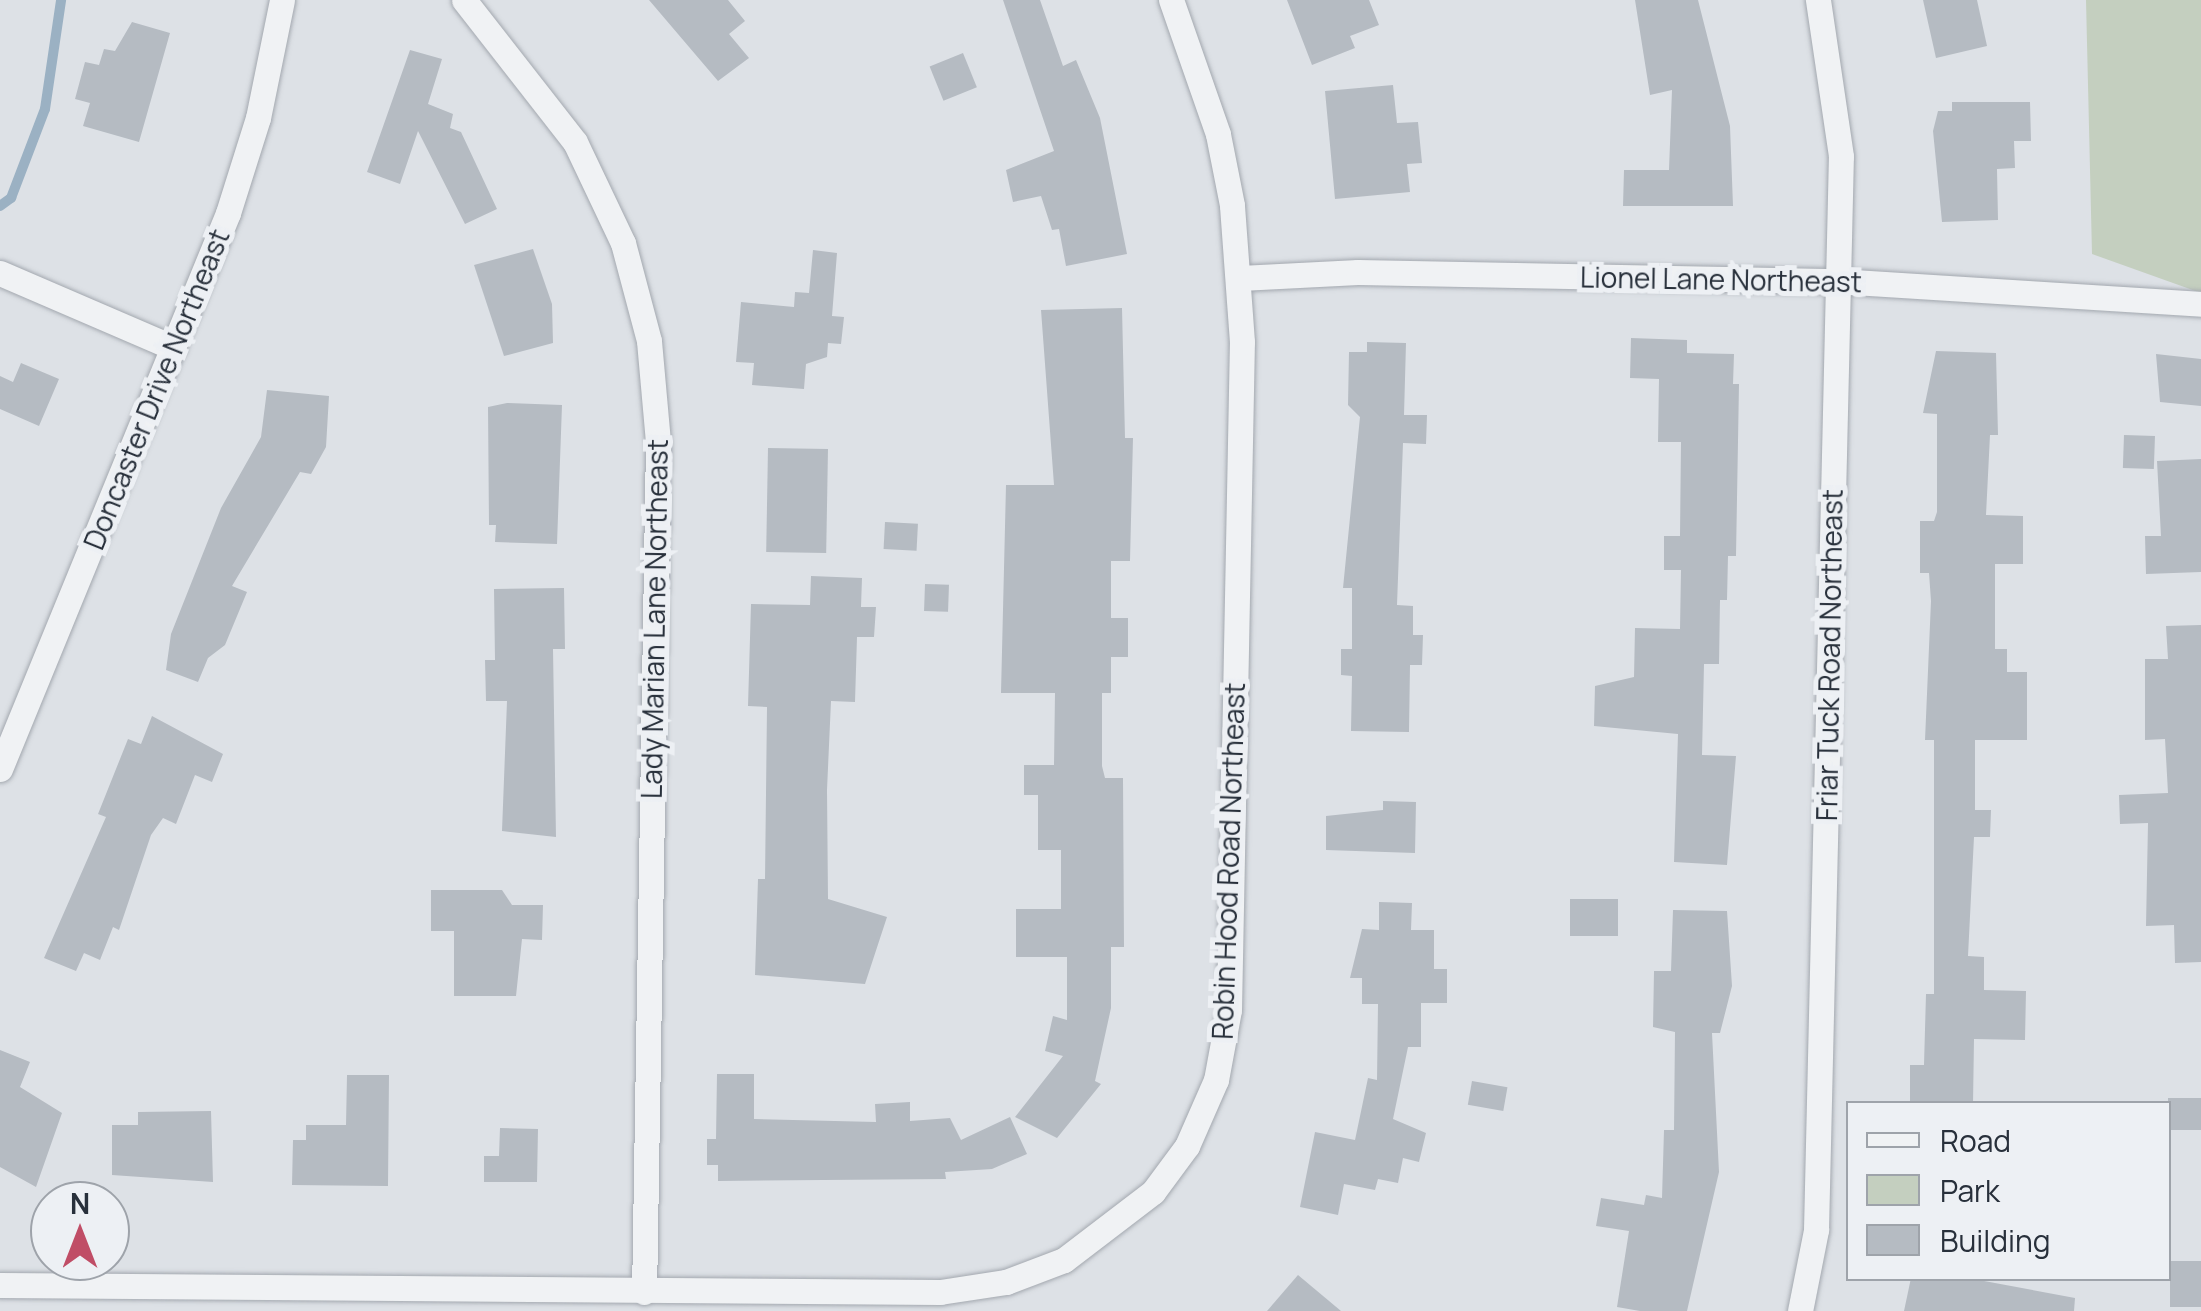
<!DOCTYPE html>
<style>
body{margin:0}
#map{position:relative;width:2201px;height:1311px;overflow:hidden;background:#dde1e6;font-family:Manrope,sans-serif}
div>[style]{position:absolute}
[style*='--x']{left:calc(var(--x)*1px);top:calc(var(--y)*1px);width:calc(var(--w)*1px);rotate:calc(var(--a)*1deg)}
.green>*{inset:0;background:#c4cfbf}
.stream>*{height:10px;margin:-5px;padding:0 5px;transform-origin:5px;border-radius:5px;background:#9bb1c3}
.building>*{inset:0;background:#b5bbc2;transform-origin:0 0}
.roads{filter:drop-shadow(0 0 2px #a3a8af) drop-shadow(0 0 2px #a3a8af)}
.street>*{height:25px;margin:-12.5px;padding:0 12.5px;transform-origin:12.5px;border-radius:12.5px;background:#f0f2f4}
span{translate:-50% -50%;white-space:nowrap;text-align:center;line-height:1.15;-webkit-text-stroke:10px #edf0f4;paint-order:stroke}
.street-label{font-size:28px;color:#28303b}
.legend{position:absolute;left:1846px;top:1101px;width:325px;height:180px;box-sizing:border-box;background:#edf0f4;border:2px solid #9ea3aa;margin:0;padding:12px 18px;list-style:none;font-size:30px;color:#28303b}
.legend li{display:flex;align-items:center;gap:20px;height:50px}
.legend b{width:50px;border:2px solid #9ea3aa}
.north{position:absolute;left:30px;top:1181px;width:100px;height:100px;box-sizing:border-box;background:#edf0f4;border:2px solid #9ea3aa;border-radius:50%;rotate:0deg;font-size:28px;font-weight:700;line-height:40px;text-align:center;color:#28303b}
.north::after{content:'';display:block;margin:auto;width:35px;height:45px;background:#c04d66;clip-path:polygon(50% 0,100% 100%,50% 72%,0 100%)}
</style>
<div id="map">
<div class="green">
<div style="clip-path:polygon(2086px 0,2201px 0,2201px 293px,2092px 254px)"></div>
</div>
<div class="stream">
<div style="--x:0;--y:206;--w:14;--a:-36"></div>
<div style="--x:11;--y:198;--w:95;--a:-69.1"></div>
<div style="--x:45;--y:109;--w:110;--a:-81.6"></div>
</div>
<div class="building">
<div style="clip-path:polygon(649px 0,728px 0,745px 21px,729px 34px,749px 58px,718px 81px)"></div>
<div style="clip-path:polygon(1003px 0,1040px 0,1063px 66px,1076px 60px,1100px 118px,1127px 254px,1066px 266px,1059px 229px,1052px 230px,1041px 196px,1013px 202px,1006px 170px,1054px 151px)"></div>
<div style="clip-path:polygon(1287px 0,1369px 0,1379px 25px,1350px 36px,1355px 48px,1312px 65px)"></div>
<div style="clip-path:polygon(1635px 0,1698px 0,1730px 126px,1733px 206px,1623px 206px,1624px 170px,1669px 170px,1672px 90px,1650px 95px)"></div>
<div style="clip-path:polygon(1923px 0,1977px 0,1987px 46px,1936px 58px)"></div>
<div style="clip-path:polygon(132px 22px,170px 33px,139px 142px,83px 126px,90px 103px,75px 99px,85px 62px,99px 65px,104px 49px,115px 51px)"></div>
<div style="clip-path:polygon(410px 50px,442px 59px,428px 104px,453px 114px,450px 128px,461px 132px,497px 209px,465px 224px,418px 131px,400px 184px,367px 172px)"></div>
<div style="left:963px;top:53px;width:37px;height:36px;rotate:68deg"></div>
<div style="clip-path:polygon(1393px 85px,1397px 123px,1418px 122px,1422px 163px,1407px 164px,1410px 192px,1335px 199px,1325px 91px)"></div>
<div style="clip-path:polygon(1952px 102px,2030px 102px,2031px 141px,2014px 141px,2015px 168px,1997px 169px,1998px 220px,1942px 222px,1933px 131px,1938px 111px,1952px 111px)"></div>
<div style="clip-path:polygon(533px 249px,552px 304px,553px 343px,504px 356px,474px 265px)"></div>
<div style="clip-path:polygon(813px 250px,837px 253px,832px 316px,844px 317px,841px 344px,828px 343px,827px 357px,806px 364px,804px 389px,752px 385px,754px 363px,736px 362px,741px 302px,794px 307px,795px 292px,809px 293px)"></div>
<div style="clip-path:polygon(1122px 308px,1125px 438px,1133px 438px,1130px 561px,1111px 561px,1111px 618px,1128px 618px,1128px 657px,1111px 657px,1111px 693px,1102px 693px,1102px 766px,1105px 778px,1123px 778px,1124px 947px,1111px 947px,1111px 1008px,1095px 1081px,1101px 1084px,1057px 1138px,1015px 1117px,1063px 1056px,1045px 1051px,1053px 1016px,1067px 1020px,1067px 957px,1016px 957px,1016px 909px,1061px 909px,1061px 850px,1038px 850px,1038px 795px,1024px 795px,1024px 765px,1054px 765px,1055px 693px,1001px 693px,1006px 485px,1054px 485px,1041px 310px)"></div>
<div style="clip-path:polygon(1631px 338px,1687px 340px,1687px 353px,1734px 354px,1733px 384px,1739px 384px,1736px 556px,1728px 556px,1727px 600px,1720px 600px,1719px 664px,1704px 664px,1702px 755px,1736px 756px,1727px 865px,1674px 862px,1678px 734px,1594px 726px,1595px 686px,1634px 677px,1635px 628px,1680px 629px,1681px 570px,1664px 570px,1664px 536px,1680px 536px,1681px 442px,1658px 442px,1659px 379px,1630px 378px)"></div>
<div style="clip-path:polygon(1367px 342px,1406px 343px,1404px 415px,1427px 415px,1426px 444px,1403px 443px,1397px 605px,1413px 606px,1413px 635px,1423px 635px,1422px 665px,1410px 665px,1409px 732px,1351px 731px,1352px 676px,1341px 675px,1341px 649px,1352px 649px,1352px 588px,1343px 588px,1360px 417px,1348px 405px,1349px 352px,1367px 352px)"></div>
<div style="clip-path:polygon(1936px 351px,1996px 353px,1998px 435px,1990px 435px,1986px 515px,2023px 516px,2023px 564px,1995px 564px,1995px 649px,2007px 649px,2007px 672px,2027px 672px,2027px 740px,1975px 740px,1975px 810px,1991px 810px,1990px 837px,1974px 837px,1968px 956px,1984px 957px,1984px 990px,2026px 991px,2025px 1040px,1974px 1039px,1973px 1104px,1910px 1104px,1910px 1065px,1924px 1065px,1926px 994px,1934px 994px,1934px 740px,1925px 740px,1931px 601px,1929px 573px,1920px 573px,1920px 521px,1934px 521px,1937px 512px,1937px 414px,1923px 413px)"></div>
<div style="clip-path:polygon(2156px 354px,2201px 359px,2201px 406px,2160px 402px)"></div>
<div style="clip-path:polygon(21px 363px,59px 379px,39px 426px,0 409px,0 376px,13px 382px)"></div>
<div style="clip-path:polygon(267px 390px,329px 396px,326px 447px,311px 474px,300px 472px,232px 586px,247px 592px,225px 645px,208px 658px,198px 682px,166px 670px,171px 634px,221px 508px,261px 437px)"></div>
<div style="clip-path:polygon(507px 403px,562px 405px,557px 544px,495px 542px,496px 525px,489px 525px,488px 407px)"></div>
<div style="left:2124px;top:435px;width:31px;height:33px;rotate:2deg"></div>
<div style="left:768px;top:448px;width:60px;height:104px;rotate:1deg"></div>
<div style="clip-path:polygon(2201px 459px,2201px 572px,2146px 574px,2145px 536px,2161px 536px,2157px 461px)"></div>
<div style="left:885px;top:522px;width:33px;height:27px;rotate:3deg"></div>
<div style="clip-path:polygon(811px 576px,862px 578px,861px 607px,876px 607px,874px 637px,857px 637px,855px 702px,831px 701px,827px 790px,828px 899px,887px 917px,865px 984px,755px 975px,758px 879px,765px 879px,767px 707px,748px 706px,751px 604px,810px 605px)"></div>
<div style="left:925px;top:584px;width:24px;height:27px;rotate:2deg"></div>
<div style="clip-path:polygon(564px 588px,565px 649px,553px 649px,556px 837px,502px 831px,507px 701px,486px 701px,485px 660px,495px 660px,494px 589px)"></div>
<div style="clip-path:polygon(2201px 625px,2201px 962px,2175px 963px,2174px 925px,2146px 926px,2148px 823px,2120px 824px,2119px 795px,2168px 793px,2165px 739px,2145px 740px,2145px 659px,2168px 659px,2166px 626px)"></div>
<div style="clip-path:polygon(152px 716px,223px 754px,212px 782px,195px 775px,176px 824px,163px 818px,151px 835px,119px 930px,113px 927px,100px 960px,84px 953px,76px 971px,44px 958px,106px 817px,98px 814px,128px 739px,141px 744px)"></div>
<div style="clip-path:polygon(1383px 801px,1416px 802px,1415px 853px,1326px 850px,1326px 816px,1383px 810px)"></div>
<div style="clip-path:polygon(431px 890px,502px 890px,512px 905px,543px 905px,542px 940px,522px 939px,516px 996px,454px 996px,454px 931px,431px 931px)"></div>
<div style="left:1570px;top:899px;width:48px;height:37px"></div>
<div style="clip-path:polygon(1379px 902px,1412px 903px,1411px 930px,1434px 930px,1434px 969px,1447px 969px,1447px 1003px,1421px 1003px,1421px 1047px,1408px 1047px,1393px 1119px,1426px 1133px,1419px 1162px,1403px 1158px,1398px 1183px,1378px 1179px,1375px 1190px,1344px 1184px,1338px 1215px,1300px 1207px,1315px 1132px,1355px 1140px,1368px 1078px,1377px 1080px,1378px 1004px,1362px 1004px,1362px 978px,1350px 978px,1362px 929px,1379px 930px)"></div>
<div style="clip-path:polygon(1673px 910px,1727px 911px,1732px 986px,1720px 1033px,1712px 1033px,1719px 1172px,1687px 1311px,1640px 1311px,1617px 1307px,1629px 1231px,1596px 1226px,1601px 1198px,1644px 1205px,1646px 1195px,1662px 1198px,1664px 1130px,1674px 1130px,1675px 1032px,1653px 1027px,1654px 971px,1671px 971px)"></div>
<div style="clip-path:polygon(0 1050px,30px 1062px,20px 1087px,62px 1113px,36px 1187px,0 1167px)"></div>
<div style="clip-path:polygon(717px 1074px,754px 1074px,754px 1119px,876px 1122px,875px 1104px,910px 1102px,910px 1121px,950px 1118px,961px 1140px,1010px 1117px,1027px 1154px,992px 1169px,945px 1172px,946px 1179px,718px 1181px,718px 1165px,707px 1165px,707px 1139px,716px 1139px)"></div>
<div style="clip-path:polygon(347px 1075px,389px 1075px,388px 1186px,292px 1185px,293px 1140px,306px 1140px,306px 1125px,346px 1125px)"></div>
<div style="left:1472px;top:1081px;width:36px;height:24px;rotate:10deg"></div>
<div style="left:2201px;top:1098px;width:32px;height:33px;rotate:90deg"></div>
<div style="clip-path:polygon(211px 1111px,213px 1182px,112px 1175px,112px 1125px,138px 1125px,138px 1112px)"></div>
<div style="clip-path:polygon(500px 1128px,538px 1129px,537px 1182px,484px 1182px,484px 1156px,499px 1156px)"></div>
<div style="left:2170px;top:1261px;width:31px;height:46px"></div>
<div style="clip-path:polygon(1298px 1275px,1341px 1311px,1267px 1311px)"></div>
<div style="clip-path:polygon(1911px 1278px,1968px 1278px,2075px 1298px,2074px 1311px,1904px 1311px)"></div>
</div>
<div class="roads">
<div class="street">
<div style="--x:464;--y:0;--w:180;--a:52"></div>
<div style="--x:575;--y:142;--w:112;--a:64.6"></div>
<div style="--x:623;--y:243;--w:101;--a:75.1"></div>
<div style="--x:649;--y:341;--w:101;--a:84.9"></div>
<div style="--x:658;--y:442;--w:850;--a:90.94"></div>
<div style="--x:0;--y:273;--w:189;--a:23.3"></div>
<div style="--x:1240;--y:278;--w:118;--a:-2.9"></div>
<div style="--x:1358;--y:272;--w:480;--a:1.1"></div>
<div style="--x:1838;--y:281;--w:364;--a:3.6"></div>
<div style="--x:0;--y:769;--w:601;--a:-67.7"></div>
<div style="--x:228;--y:213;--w:100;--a:-72.5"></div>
<div style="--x:258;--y:118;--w:120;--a:-78.5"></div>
<div style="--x:0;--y:1285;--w:940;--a:0.43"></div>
<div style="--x:940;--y:1292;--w:67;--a:-8.6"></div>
<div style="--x:1006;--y:1282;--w:62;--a:-20.8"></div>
<div style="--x:1064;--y:1260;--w:112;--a:-37.4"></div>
<div style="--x:1153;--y:1192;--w:57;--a:-53.5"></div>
<div style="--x:1187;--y:1146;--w:72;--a:-66.3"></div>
<div style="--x:1216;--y:1080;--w:71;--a:-79.5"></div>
<div style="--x:1229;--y:1010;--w:668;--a:-88.89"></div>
<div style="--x:1242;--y:342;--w:137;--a:-94.2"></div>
<div style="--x:1232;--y:205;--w:72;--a:-101.2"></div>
<div style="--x:1218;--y:134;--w:142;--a:-109.3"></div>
<div style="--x:1800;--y:1311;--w:83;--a:-78.8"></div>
<div style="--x:1816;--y:1230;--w:1074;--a:-88.67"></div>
<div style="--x:1841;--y:156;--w:158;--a:-98.4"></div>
</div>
</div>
<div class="street-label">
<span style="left:1721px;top:279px;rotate:1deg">Lionel Lane Northeast</span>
<span style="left:156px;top:389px;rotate:-68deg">Doncaster Drive Northeast</span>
<span style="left:654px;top:619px;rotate:-89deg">Lady Marian Lane Northeast</span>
<span style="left:1829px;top:655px;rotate:-89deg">Friar Tuck Road Northeast</span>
<span style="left:1228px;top:861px;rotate:-88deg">Robin Hood Road Northeast</span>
</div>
<ul class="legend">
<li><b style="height:12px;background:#f0f2f4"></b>Road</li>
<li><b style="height:28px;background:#c4cfbf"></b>Park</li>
<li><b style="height:28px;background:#b5bbc2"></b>Building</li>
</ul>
<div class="north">N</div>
</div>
